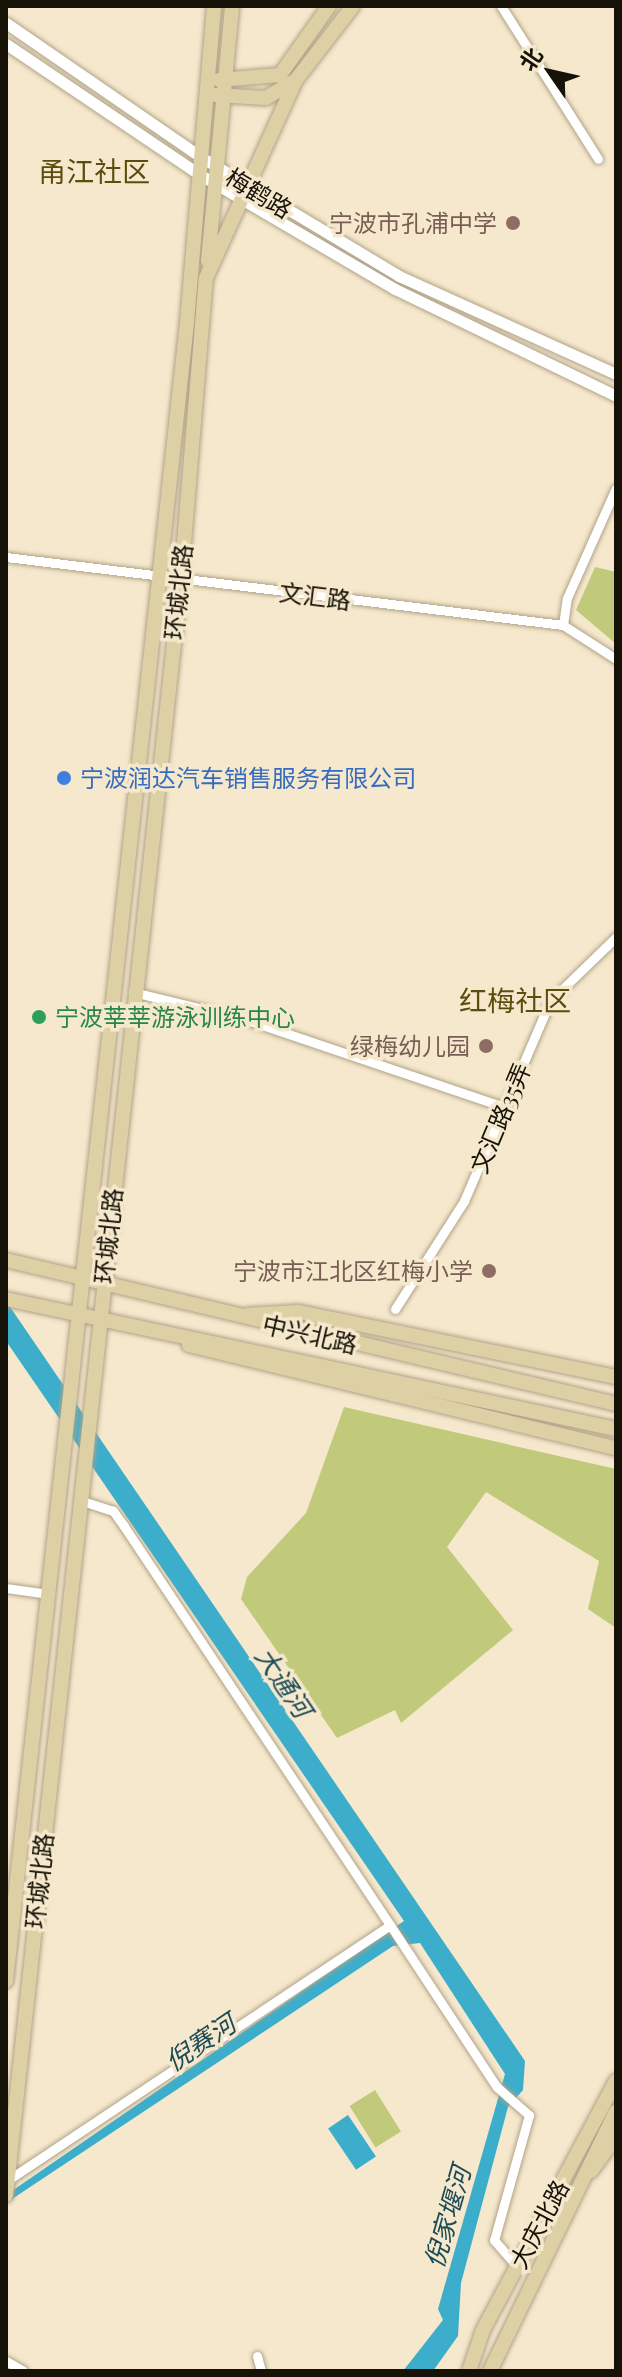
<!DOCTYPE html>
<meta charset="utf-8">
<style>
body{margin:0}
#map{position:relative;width:622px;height:2377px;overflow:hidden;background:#f6e8cc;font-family:"Playfair Display","Noto Sans SC",serif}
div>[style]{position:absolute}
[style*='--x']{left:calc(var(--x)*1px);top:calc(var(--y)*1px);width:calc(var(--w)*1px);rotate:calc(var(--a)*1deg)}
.green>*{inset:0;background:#c1ca7b;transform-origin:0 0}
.water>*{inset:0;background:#3caecb;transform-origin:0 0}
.roads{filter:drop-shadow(0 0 2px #b0a388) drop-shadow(0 0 2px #b0a388)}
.minor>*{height:9px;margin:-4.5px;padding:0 4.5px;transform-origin:4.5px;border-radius:4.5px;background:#fff}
.tertiary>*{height:11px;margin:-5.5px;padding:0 5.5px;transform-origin:5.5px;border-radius:5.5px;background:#fff}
.primary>*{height:14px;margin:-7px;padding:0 7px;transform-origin:7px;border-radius:7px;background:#ddd0a4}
.dots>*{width:22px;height:22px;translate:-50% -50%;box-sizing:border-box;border:4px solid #f6e8cc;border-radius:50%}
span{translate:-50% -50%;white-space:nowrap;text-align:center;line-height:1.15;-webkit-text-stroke:7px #f6e8cc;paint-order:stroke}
.street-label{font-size:24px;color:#161208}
.education-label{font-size:24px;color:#785e54}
.right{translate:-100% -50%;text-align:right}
.shop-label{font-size:24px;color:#366cbe}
.left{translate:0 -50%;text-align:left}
.leisure-label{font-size:24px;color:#27864d}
.water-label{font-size:26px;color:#1c4b58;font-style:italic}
.quarter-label{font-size:28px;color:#5b4d0d}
.frame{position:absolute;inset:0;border:8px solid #161208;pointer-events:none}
.north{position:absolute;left:510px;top:32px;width:80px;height:80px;-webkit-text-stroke:6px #f6e8cc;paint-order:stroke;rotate:304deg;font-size:22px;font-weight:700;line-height:32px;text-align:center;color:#161208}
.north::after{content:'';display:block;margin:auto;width:28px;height:36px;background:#161208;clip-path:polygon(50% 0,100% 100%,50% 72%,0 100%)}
</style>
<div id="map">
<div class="green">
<div style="clip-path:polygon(595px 567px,616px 572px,616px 644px,576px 610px)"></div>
<div style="clip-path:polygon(344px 1407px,616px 1469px,616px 1628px,588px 1609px,599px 1561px,486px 1492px,447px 1547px,513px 1630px,401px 1723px,395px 1710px,337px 1738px,241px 1599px,247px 1577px,306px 1513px)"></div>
<div style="left:375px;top:2090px;width:49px;height:30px;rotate:58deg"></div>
</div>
<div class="water">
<div style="clip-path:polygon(6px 1301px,525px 2061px,523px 2090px,508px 2107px,461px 2283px,458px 2336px,433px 2371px,403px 2371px,443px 2320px,438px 2309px,505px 2074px,420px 1943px,393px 1946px,6px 2203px,6px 2195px,404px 1921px,6px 1341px)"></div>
<div style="left:348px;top:2115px;width:50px;height:24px;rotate:56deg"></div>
</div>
<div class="roads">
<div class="minor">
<div style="--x:501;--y:6;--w:181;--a:57.6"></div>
<div style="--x:6;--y:557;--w:561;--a:6.96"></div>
<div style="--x:563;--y:625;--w:63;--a:32.7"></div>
<div style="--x:563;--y:625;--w:27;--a:-82"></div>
<div style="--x:567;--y:598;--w:120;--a:-66"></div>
<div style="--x:133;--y:992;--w:117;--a:13.8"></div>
<div style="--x:247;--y:1020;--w:271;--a:18.7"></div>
<div style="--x:395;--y:1309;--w:128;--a:-57.4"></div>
<div style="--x:464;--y:1201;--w:218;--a:-66.7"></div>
<div style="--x:550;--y:1001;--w:92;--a:-44.1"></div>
<div style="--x:6;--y:1588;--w:42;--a:8.1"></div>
<div style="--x:390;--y:1925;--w:194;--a:56.6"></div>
<div style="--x:497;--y:2087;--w:43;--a:41.2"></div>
<div style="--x:529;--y:2115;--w:130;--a:105.6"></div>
<div style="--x:494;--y:2240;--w:35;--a:49"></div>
<div style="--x:8;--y:2180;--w:459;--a:-33.7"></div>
<div style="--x:390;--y:1925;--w:480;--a:-123.7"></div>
<div style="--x:124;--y:1526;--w:19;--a:-126"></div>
<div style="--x:113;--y:1511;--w:35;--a:-162"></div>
<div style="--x:257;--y:2356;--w:16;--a:75"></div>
<div style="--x:6;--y:2361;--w:20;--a:30"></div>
</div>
<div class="tertiary">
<div style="--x:6;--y:23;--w:237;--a:34.5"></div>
<div style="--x:201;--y:157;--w:231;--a:31"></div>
<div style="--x:399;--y:276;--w:238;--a:24.3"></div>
<div style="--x:6;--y:44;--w:233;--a:34"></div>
<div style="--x:199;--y:174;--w:227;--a:30.4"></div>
<div style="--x:395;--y:289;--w:246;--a:25.8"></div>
</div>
<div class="primary">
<div style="--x:219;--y:80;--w:61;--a:-4.7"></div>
<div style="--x:280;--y:75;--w:85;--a:-54.6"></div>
<div style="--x:215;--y:95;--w:51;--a:3.4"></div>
<div style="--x:266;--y:98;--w:31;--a:-31"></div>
<div style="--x:208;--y:261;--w:256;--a:-84.6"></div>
<div style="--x:6;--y:1260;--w:627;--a:13.28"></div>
<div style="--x:6;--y:1299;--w:624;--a:12.03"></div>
<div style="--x:247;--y:1315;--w:52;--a:-3.3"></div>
<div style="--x:299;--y:1312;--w:324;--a:11.6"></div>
<div style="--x:189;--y:1345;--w:439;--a:13.6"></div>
<div style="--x:6;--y:1981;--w:1669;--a:-83.77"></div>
<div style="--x:187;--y:322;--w:317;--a:-85.1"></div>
<div style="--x:591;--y:2171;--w:42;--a:-53.7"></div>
<div style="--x:6;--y:2195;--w:1624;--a:-83.82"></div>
<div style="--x:181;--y:580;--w:303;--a:-85.3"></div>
<div style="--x:206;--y:278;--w:217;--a:-65.6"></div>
<div style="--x:296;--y:80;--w:93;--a:-52.4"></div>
<div style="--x:469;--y:2371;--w:43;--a:-71.1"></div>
<div style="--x:483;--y:2330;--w:282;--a:-61.9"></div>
<div style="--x:490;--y:2371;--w:288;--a:-64.1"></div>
</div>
</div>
<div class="dots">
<div style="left:513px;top:223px;background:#8d6e63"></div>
<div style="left:64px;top:778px;background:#3f7fe0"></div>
<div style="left:39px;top:1017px;background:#2e9e5b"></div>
<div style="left:486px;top:1046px;background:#8d6e63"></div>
<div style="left:489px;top:1271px;background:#8d6e63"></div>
</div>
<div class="street-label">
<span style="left:259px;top:193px;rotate:31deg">梅鹤路</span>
<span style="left:178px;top:592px;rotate:-84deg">环城北路</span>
<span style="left:315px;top:596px;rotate:7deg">文汇路</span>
<span style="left:500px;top:1118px;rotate:-67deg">文汇路35弄</span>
<span style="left:108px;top:1236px;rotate:-84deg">环城北路</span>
<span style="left:310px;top:1334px;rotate:13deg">中兴北路</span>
<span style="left:39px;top:1881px;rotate:-84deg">环城北路</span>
<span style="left:539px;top:2224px;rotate:-62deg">大庆北路</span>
</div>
<div class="education-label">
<span class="right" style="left:497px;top:223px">宁波市孔浦中学</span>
<span class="right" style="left:470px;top:1046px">绿梅幼儿园</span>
<span class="right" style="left:473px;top:1271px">宁波市江北区红梅小学</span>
</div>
<div class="shop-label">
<span class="left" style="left:80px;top:778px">宁波润达汽车销售服务有限公司</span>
</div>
<div class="leisure-label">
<span class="left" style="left:55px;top:1017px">宁波莘莘游泳训练中心</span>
</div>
<div class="water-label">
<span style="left:284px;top:1682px;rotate:56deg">大通河</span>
<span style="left:200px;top:2042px;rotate:-34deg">倪赛河</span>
<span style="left:447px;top:2217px;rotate:-74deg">倪家堰河</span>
</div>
<div class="quarter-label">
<span style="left:94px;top:171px">甬江社区</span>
<span style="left:515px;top:1000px">红梅社区</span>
</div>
<div class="frame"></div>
<div class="north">北</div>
</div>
